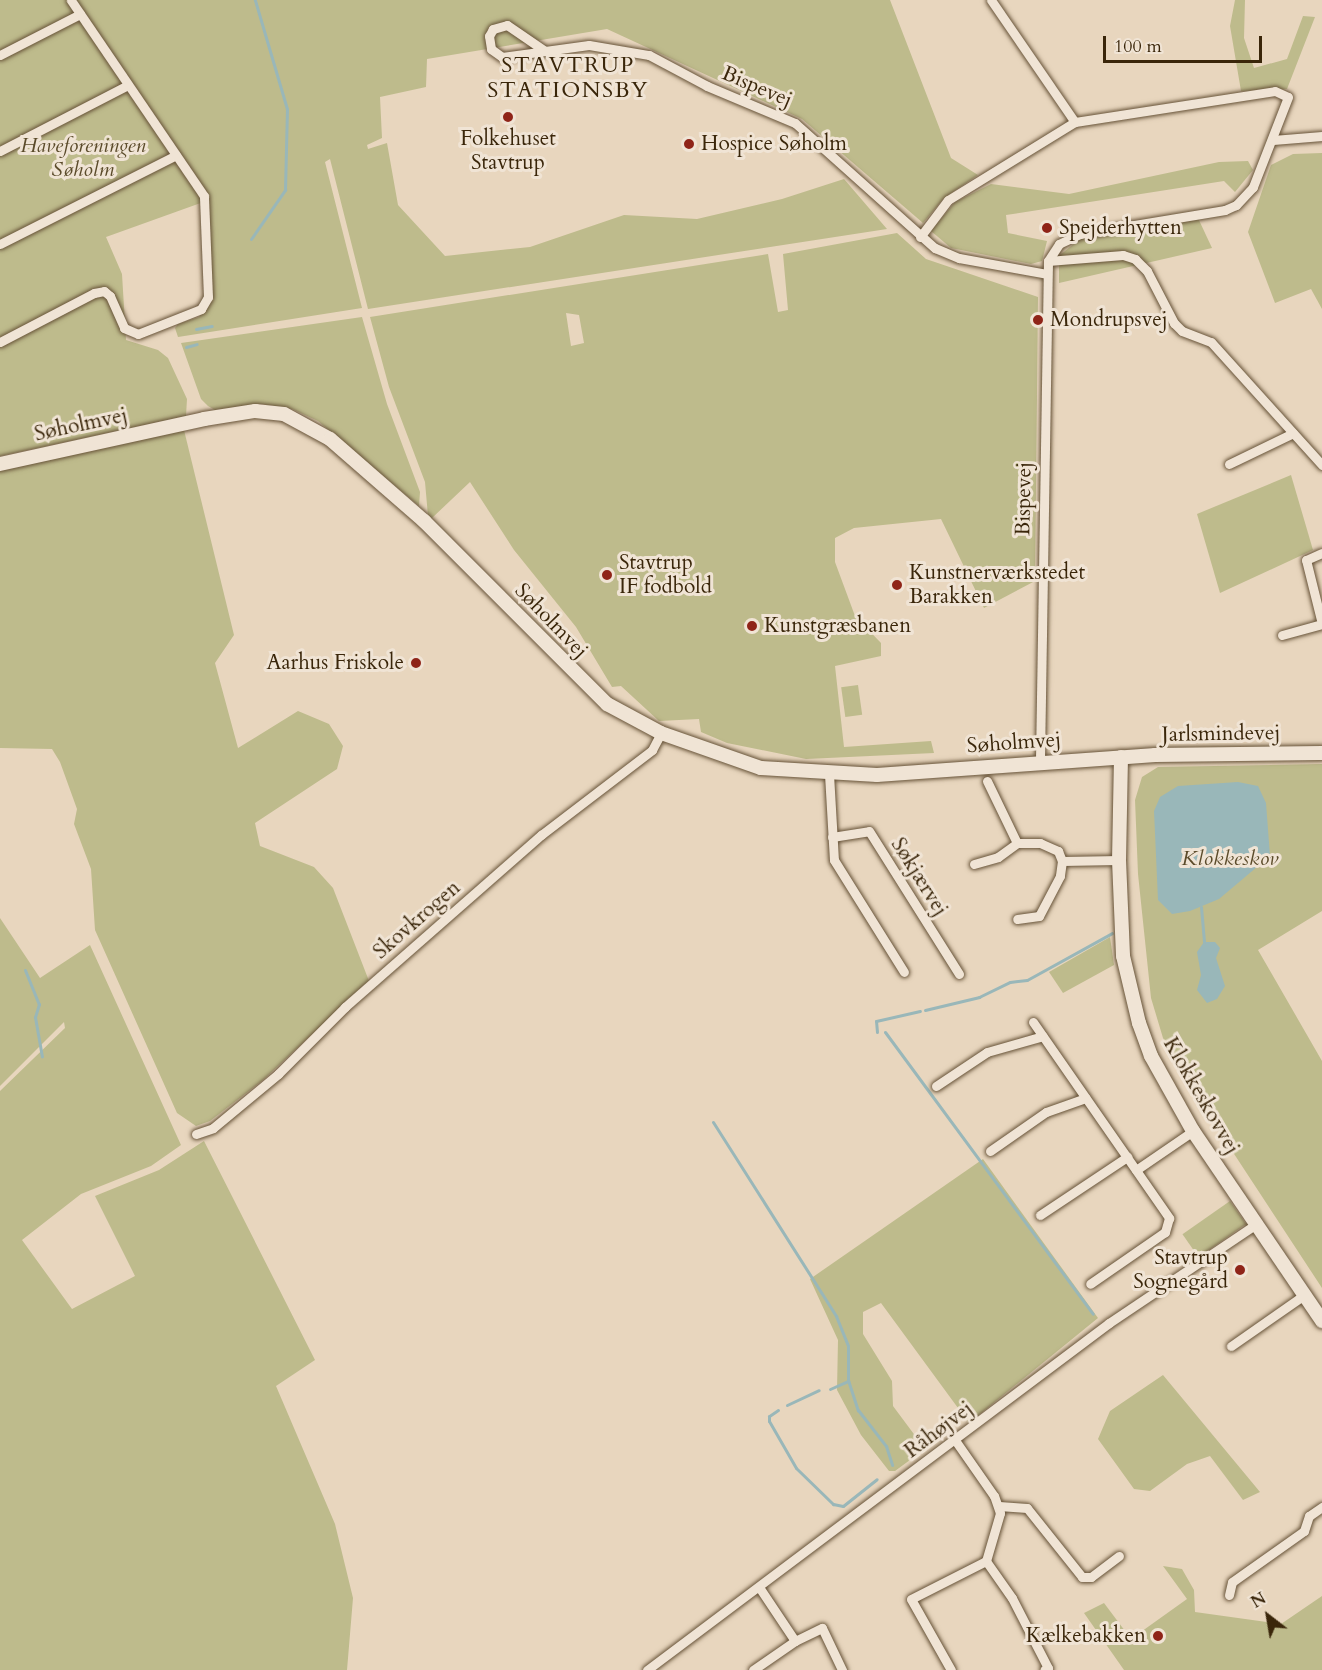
<!DOCTYPE html>
<meta charset="utf-8">
<style>
body{margin:0}
#map{position:relative;width:1322px;height:1670px;overflow:hidden;background:#e8d6be;font-family:Cardo,serif}
div>[style]{position:absolute}
[style*='--x']{left:calc(var(--x)*1px);top:calc(var(--y)*1px);width:calc(var(--w)*1px);rotate:calc(var(--a)*1deg)}
.green>*{inset:0;background:#bebb8c;transform-origin:0 0}
.water>*{inset:0;background:#99b7b9}
.stream>*{height:3px;margin:-1.5px;padding:0 1.5px;transform-origin:1.5px;border-radius:1.5px;background:#99b7b9}
.roads{filter:drop-shadow(0 0 2px #665237) drop-shadow(0 0 2px #665237)}
.street>*{height:9px;margin:-4.5px;padding:0 4.5px;transform-origin:4.5px;border-radius:4.5px;background:#f0e4d5}
.secondary>*{height:14px;margin:-7px;padding:0 7px;transform-origin:7px;border-radius:7px;background:#f0e4d5}
.dots>*{width:16px;height:16px;translate:-50% -50%;box-sizing:border-box;border:3px solid #f0e4d5;border-radius:50%}
span{translate:-50% -50%;white-space:nowrap;text-align:center;line-height:1.15;-webkit-text-stroke:6px #f0e4d5;paint-order:stroke}
.street-label{font-size:21px;color:#3a260a}
.poi-label{font-size:21px;color:#3a260a}
.left{translate:0 -50%;text-align:left}
.right{translate:-100% -50%;text-align:right}
.park-label{font-size:21px;color:#5b4b2a;font-style:italic}
.neighbourhood-label{font-size:22px;color:#3a260a;letter-spacing:1.5px}
.north{position:absolute;left:1238px;top:1586px;width:60px;height:60px;-webkit-text-stroke:4px #f0e4d5;paint-order:stroke;rotate:329deg;font-size:16px;font-weight:700;line-height:24px;text-align:center;color:#3a260a}
.north::after{content:'';display:block;margin:auto;width:21px;height:27px;background:#3a260a;clip-path:polygon(50% 0,100% 100%,50% 72%,0 100%)}
.scale{position:absolute;left:1103px;top:36px;width:159px;height:27px;box-sizing:border-box;border:3px solid #3a260a;border-top:0;padding-left:8px;font-size:18px;line-height:21px;white-space:nowrap;color:#3a260a;-webkit-text-stroke:4px #f0e4d5;paint-order:stroke}
</style>
<div id="map">
<div class="green">
<div style="clip-path:polygon(0 0,890px 0,951px 158px,978px 175px,944px 198px,923px 223px,802px 119px,607px 29px,427px 59px,426px 87px,380px 97px,382px 138px,367px 145px,368px 149px,387px 143px,398px 205px,445px 256px,530px 247px,624px 215px,697px 219px,782px 199px,844px 179px,887px 229px,368px 309px,330px 159px,325px 162px,362px 308px,178px 337px,175px 328px,178px 324px,199px 317px,211px 301px,209px 200px,106px 237px,122px 274px,126px 340px,158px 350px,168px 358px,187px 399px,186px 416px,0 456px)"></div>
<div style="clip-path:polygon(1235px 0,1245px 0,1244px 38px,1254px 68px,1287px 59px,1303px 16px,1315px 17px,1287px 89px,1241px 91px,1230px 26px)"></div>
<div style="clip-path:polygon(1322px 153px,1322px 309px,1311px 289px,1275px 303px,1248px 232px,1271px 165px,1293px 154px)"></div>
<div style="clip-path:polygon(1248px 161px,1253px 170px,1235px 192px,1224px 181px,1006px 215px,1008px 233px,1047px 241px,1042px 261px,1031px 264px,951px 248px,931px 231px,955px 202px,991px 184px,1069px 194px,1219px 162px)"></div>
<div style="clip-path:polygon(1198px 218px,1212px 248px,1059px 283px,1059px 256px,1082px 237px)"></div>
<div style="clip-path:polygon(evenodd,897px 233px,926px 259px,1038px 297px,1035px 581px,984px 608px,941px 519px,854px 528px,835px 538px,835px 562px,855px 616px,881px 643px,881px 656px,835px 666px,844px 747px,931px 741px,934px 753px,806px 759px,727px 743px,701px 732px,699px 719px,659px 721px,621px 686px,612px 687px,576px 627px,514px 550px,470px 482px,432px 518px,428px 516px,425px 482px,389px 387px,370px 317px,768px 254px,778px 312px,788px 310px,783px 254px,897px 233px,566px 313px,579px 315px,584px 343px,571px 346px,566px 313px)"></div>
<div style="clip-path:polygon(362px 317px,387px 404px,420px 492px,419px 506px,318px 421px,292px 409px,262px 404px,215px 410px,208px 406px,201px 399px,181px 343px)"></div>
<div style="clip-path:polygon(184px 430px,234px 635px,215px 663px,238px 748px,298px 711px,329px 724px,343px 746px,337px 769px,255px 823px,260px 846px,314px 867px,333px 888px,369px 981px,263px 1080px,210px 1121px,196px 1126px,177px 1113px,95px 930px,91px 869px,74px 824px,77px 809px,60px 762px,52px 749px,0 748px,0 471px)"></div>
<div style="clip-path:polygon(1291px 475px,1313px 550px,1220px 593px,1197px 514px)"></div>
<div style="left:858px;top:685px;width:30px;height:17px;rotate:82deg"></div>
<div style="clip-path:polygon(1322px 764px,1322px 911px,1258px 950px,1322px 1061px,1322px 1288px,1179px 1070px,1163px 1038px,1151px 998px,1138px 874px,1135px 800px,1142px 777px,1158px 767px)"></div>
<div style="clip-path:polygon(0 918px,40px 978px,90px 945px,181px 1145px,151px 1166px,81px 1194px,22px 1240px,72px 1309px,135px 1276px,95px 1196px,159px 1170px,204px 1141px,315px 1360px,276px 1386px,335px 1524px,353px 1598px,347px 1670px,0 1670px,0 1091px,65px 1028px,64px 1022px,0 1086px)"></div>
<div style="clip-path:polygon(1110px 937px,1114px 965px,1063px 993px,1049px 972px)"></div>
<div style="clip-path:polygon(983px 1159px,1098px 1318px,969px 1423px,881px 1303px,863px 1312px,863px 1334px,892px 1381px,893px 1406px,925px 1449px,895px 1471px,889px 1471px,861px 1435px,837px 1390px,838px 1340px,810px 1279px)"></div>
<div style="left:1230px;top:1201px;width:28px;height:58px;rotate:55deg"></div>
<div style="clip-path:polygon(1163px 1375px,1260px 1492px,1243px 1500px,1210px 1456px,1187px 1464px,1150px 1491px,1134px 1489px,1098px 1439px,1110px 1411px)"></div>
<div style="clip-path:polygon(1163px 1566px,1182px 1569px,1194px 1590px,1195px 1612px,1281px 1624px,1322px 1596px,1322px 1670px,1124px 1670px,1084px 1613px,1104px 1603px,1131px 1639px,1187px 1599px)"></div>
</div>
<div class="water">
<div style="clip-path:polygon(1238px 782px,1258px 786px,1266px 803px,1270px 856px,1219px 899px,1190px 911px,1172px 914px,1158px 900px,1154px 811px,1160px 797px,1178px 786px)"></div>
<div style="clip-path:polygon(1204px 942px,1215px 942px,1220px 948px,1216px 958px,1225px 986px,1217px 999px,1207px 1003px,1197px 990px,1201px 975px,1197px 952px)"></div>
</div>
<div class="stream">
<div style="--x:251;--y:239;--w:60;--a:-55.2"></div>
<div style="--x:285;--y:190;--w:81;--a:-88.6"></div>
<div style="--x:287;--y:109;--w:114;--a:-106.4"></div>
<div style="--x:196;--y:329;--w:16;--a:-11"></div>
<div style="--x:186;--y:347;--w:11;--a:-15"></div>
<div style="--x:1201;--y:907;--w:35;--a:85"></div>
<div style="--x:25;--y:970;--w:37;--a:68"></div>
<div style="--x:39;--y:1004;--w:14;--a:107"></div>
<div style="--x:35;--y:1017;--w:40;--a:80"></div>
<div style="--x:925;--y:1010;--w:56;--a:-13.5"></div>
<div style="--x:979;--y:997;--w:34;--a:-26"></div>
<div style="--x:1010;--y:982;--w:17;--a:-7"></div>
<div style="--x:1027;--y:980;--w:97;--a:-28.9"></div>
<div style="--x:877;--y:1032;--w:11;--a:-95"></div>
<div style="--x:876;--y:1021;--w:45;--a:-12.8"></div>
<div style="--x:885;--y:1032;--w:350;--a:53.6"></div>
<div style="--x:713;--y:1122;--w:230;--a:57.6"></div>
<div style="--x:836;--y:1316;--w:32;--a:68"></div>
<div style="--x:848;--y:1346;--w:34;--a:90"></div>
<div style="--x:848;--y:1380;--w:32;--a:72"></div>
<div style="--x:858;--y:1410;--w:46;--a:52.1"></div>
<div style="--x:886;--y:1446;--w:20;--a:72"></div>
<div style="--x:830;--y:1389;--w:20;--a:-24"></div>
<div style="--x:787;--y:1405;--w:35;--a:-25"></div>
<div style="--x:778;--y:1410;--w:11;--a:146"></div>
<div style="--x:769;--y:1416;--w:5;--a:90"></div>
<div style="--x:769;--y:1421;--w:54;--a:60.1"></div>
<div style="--x:796;--y:1468;--w:52;--a:44.2"></div>
<div style="--x:833;--y:1504;--w:10;--a:11"></div>
<div style="--x:843;--y:1506;--w:43;--a:-38.5"></div>
</div>
<div class="roads">
<div class="street">
<div style="--x:991;--y:0;--w:148;--a:55.5"></div>
<div style="--x:545;--y:51;--w:46;--a:-145.6"></div>
<div style="--x:507;--y:25;--w:15;--a:164"></div>
<div style="--x:493;--y:29;--w:8;--a:120"></div>
<div style="--x:489;--y:36;--w:13;--a:81"></div>
<div style="--x:491;--y:49;--w:14;--a:36"></div>
<div style="--x:502;--y:57;--w:43;--a:-7.9"></div>
<div style="--x:545;--y:51;--w:44;--a:-7.8"></div>
<div style="--x:589;--y:45;--w:61;--a:9.5"></div>
<div style="--x:649;--y:55;--w:66;--a:28.1"></div>
<div style="--x:707;--y:86;--w:95;--a:22.8"></div>
<div style="--x:795;--y:123;--w:188;--a:41.8"></div>
<div style="--x:935;--y:248;--w:26;--a:23"></div>
<div style="--x:959;--y:258;--w:89;--a:10.3"></div>
<div style="--x:0;--y:55;--w:90;--a:-27.1"></div>
<div style="--x:1273;--y:140;--w:49;--a:-4.7"></div>
<div style="--x:0;--y:151;--w:144;--a:-27.3"></div>
<div style="--x:920;--y:237;--w:46;--a:-52.9"></div>
<div style="--x:948;--y:200;--w:149;--a:-31.6"></div>
<div style="--x:1075;--y:122;--w:202;--a:-8.8"></div>
<div style="--x:1275;--y:91;--w:14;--a:25"></div>
<div style="--x:1288;--y:97;--w:97;--a:111.3"></div>
<div style="--x:1253;--y:187;--w:25;--a:133"></div>
<div style="--x:1236;--y:205;--w:12;--a:156"></div>
<div style="--x:1225;--y:210;--w:147;--a:170.6"></div>
<div style="--x:1080;--y:234;--w:23;--a:155"></div>
<div style="--x:1059;--y:244;--w:20;--a:123"></div>
<div style="--x:1048;--y:261;--w:500;--a:90.92"></div>
<div style="--x:0;--y:244;--w:197;--a:-26.8"></div>
<div style="--x:1048;--y:261;--w:75;--a:-4.6"></div>
<div style="--x:1123;--y:255;--w:13;--a:18"></div>
<div style="--x:1135;--y:259;--w:17;--a:45"></div>
<div style="--x:1147;--y:271;--w:59;--a:62.6"></div>
<div style="--x:1174;--y:323;--w:11;--a:45"></div>
<div style="--x:1182;--y:331;--w:31;--a:21"></div>
<div style="--x:1211;--y:342;--w:166;--a:47.9"></div>
<div style="--x:0;--y:342;--w:106;--a:-27.5"></div>
<div style="--x:94;--y:293;--w:10;--a:-11"></div>
<div style="--x:104;--y:291;--w:8;--a:40"></div>
<div style="--x:110;--y:296;--w:35;--a:66"></div>
<div style="--x:124;--y:328;--w:15;--a:23"></div>
<div style="--x:138;--y:334;--w:68;--a:-21.6"></div>
<div style="--x:201;--y:309;--w:14;--a:-60"></div>
<div style="--x:208;--y:297;--w:101;--a:-92.3"></div>
<div style="--x:204;--y:196;--w:237;--a:-124.2"></div>
<div style="--x:1229;--y:464;--w:71;--a:-25.8"></div>
<div style="--x:1282;--y:635;--w:41;--a:-15.4"></div>
<div style="--x:1322;--y:624;--w:66;--a:-104"></div>
<div style="--x:1306;--y:560;--w:17;--a:-24"></div>
<div style="--x:829;--y:774;--w:86;--a:86.7"></div>
<div style="--x:834;--y:860;--w:132;--a:58"></div>
<div style="--x:987;--y:781;--w:69;--a:64.2"></div>
<div style="--x:832;--y:837;--w:37;--a:-9"></div>
<div style="--x:869;--y:831;--w:169;--a:57.8"></div>
<div style="--x:1062;--y:861;--w:57;--a:-1"></div>
<div style="--x:974;--y:864;--w:25;--a:-16"></div>
<div style="--x:998;--y:857;--w:24;--a:-36"></div>
<div style="--x:1017;--y:843;--w:23;--a:0"></div>
<div style="--x:1040;--y:843;--w:20;--a:24"></div>
<div style="--x:1058;--y:851;--w:11;--a:68"></div>
<div style="--x:1062;--y:861;--w:15;--a:98"></div>
<div style="--x:1060;--y:876;--w:45;--a:117.7"></div>
<div style="--x:1039;--y:916;--w:22;--a:172"></div>
<div style="--x:1033;--y:1022;--w:239;--a:55.2"></div>
<div style="--x:1169;--y:1218;--w:15;--a:106"></div>
<div style="--x:1165;--y:1232;--w:91;--a:145.3"></div>
<div style="--x:936;--y:1086;--w:61;--a:-33.7"></div>
<div style="--x:987;--y:1052;--w:58;--a:-15.9"></div>
<div style="--x:196;--y:1134;--w:18;--a:-19"></div>
<div style="--x:213;--y:1128;--w:85;--a:-39.7"></div>
<div style="--x:278;--y:1074;--w:95;--a:-45"></div>
<div style="--x:345;--y:1007;--w:261;--a:-41.3"></div>
<div style="--x:541;--y:835;--w:140;--a:-37.4"></div>
<div style="--x:652;--y:750;--w:19;--a:-62"></div>
<div style="--x:990;--y:1151;--w:68;--a:-34.9"></div>
<div style="--x:1046;--y:1112;--w:42;--a:-19.3"></div>
<div style="--x:1136;--y:1170;--w:69;--a:-34.4"></div>
<div style="--x:1040;--y:1215;--w:105;--a:-33.7"></div>
<div style="--x:1231;--y:1346;--w:89;--a:-34.9"></div>
<div style="--x:999;--y:1506;--w:28;--a:4"></div>
<div style="--x:1027;--y:1508;--w:88;--a:51.4"></div>
<div style="--x:1082;--y:1577;--w:9;--a:0"></div>
<div style="--x:1091;--y:1577;--w:35;--a:-37"></div>
<div style="--x:986;--y:1561;--w:45;--a:54.9"></div>
<div style="--x:1012;--y:1598;--w:79;--a:62.8"></div>
<div style="--x:1048;--y:1668;--w:4;--a:153"></div>
<div style="--x:759;--y:1587;--w:65;--a:56.3"></div>
<div style="--x:1229;--y:1595;--w:13;--a:-77"></div>
<div style="--x:1232;--y:1582;--w:88;--a:-35.3"></div>
<div style="--x:1304;--y:1531;--w:16;--a:-72"></div>
<div style="--x:1309;--y:1516;--w:16;--a:-35"></div>
<div style="--x:647;--y:1670;--w:578;--a:-36.91"></div>
<div style="--x:1109;--y:1323;--w:176;--a:-33.9"></div>
<div style="--x:753;--y:1670;--w:51;--a:-34.6"></div>
<div style="--x:795;--y:1641;--w:30;--a:-26"></div>
<div style="--x:822;--y:1628;--w:47;--a:64.5"></div>
<div style="--x:951;--y:1670;--w:81;--a:-119.4"></div>
<div style="--x:911;--y:1599;--w:84;--a:-26.9"></div>
<div style="--x:986;--y:1561;--w:50;--a:-73.7"></div>
<div style="--x:1000;--y:1513;--w:18;--a:-109"></div>
<div style="--x:994;--y:1496;--w:68;--a:-124.9"></div>
</div>
<div class="secondary">
<div style="--x:0;--y:464;--w:209;--a:-12.4"></div>
<div style="--x:204;--y:419;--w:52;--a:-8.9"></div>
<div style="--x:255;--y:411;--w:29;--a:6"></div>
<div style="--x:284;--y:414;--w:52;--a:28.5"></div>
<div style="--x:330;--y:439;--w:125;--a:41.1"></div>
<div style="--x:424;--y:521;--w:259;--a:45"></div>
<div style="--x:607;--y:704;--w:61;--a:28.2"></div>
<div style="--x:661;--y:733;--w:106;--a:19.3"></div>
<div style="--x:761;--y:768;--w:116;--a:3.5"></div>
<div style="--x:877;--y:775;--w:279;--a:-4.1"></div>
<div style="--x:1155;--y:755;--w:167;--a:-0.7"></div>
<div style="--x:1121;--y:757;--w:103;--a:91.1"></div>
<div style="--x:1119;--y:860;--w:96;--a:87.6"></div>
<div style="--x:1123;--y:956;--w:69;--a:76.6"></div>
<div style="--x:1139;--y:1023;--w:35;--a:70"></div>
<div style="--x:1151;--y:1056;--w:86;--a:60.8"></div>
<div style="--x:1193;--y:1131;--w:230;--a:55.8"></div>
</div>
</div>
<div class="dots">
<div style="left:508px;top:117px;background:#8f2418"></div>
<div style="left:689px;top:144px;background:#8f2418"></div>
<div style="left:1047px;top:228px;background:#8f2418"></div>
<div style="left:1038px;top:320px;background:#8f2418"></div>
<div style="left:607px;top:575px;background:#8f2418"></div>
<div style="left:897px;top:585px;background:#8f2418"></div>
<div style="left:752px;top:626px;background:#8f2418"></div>
<div style="left:416px;top:663px;background:#8f2418"></div>
<div style="left:1240px;top:1270px;background:#8f2418"></div>
<div style="left:1158px;top:1636px;background:#8f2418"></div>
</div>
<div class="street-label">
<span style="left:757px;top:87px;rotate:23deg">Bispevej</span>
<span style="left:81px;top:425px;rotate:-12deg">Søholmvej</span>
<span style="left:1024px;top:499px;rotate:-89deg">Bispevej</span>
<span style="left:551px;top:621px;rotate:46deg">Søholmvej</span>
<span style="left:1221px;top:734px;rotate:-1deg">Jarlsmindevej</span>
<span style="left:1014px;top:743px;rotate:-4deg">Søholmvej</span>
<span style="left:919px;top:877px;rotate:58deg">Søkjærvej</span>
<span style="left:417px;top:920px;rotate:-41deg">Skovkrogen</span>
<span style="left:1201px;top:1096px;rotate:60deg">Klokkeskovvej</span>
<span style="left:939px;top:1430px;rotate:-37deg">Råhøjvej</span>
</div>
<div class="poi-label">
<span style="left:508px;top:151px">Folkehuset<br>Stavtrup</span>
<span class="left" style="left:701px;top:144px">Hospice Søholm</span>
<span class="left" style="left:1059px;top:228px">Spejderhytten</span>
<span class="left" style="left:1050px;top:320px">Mondrupsvej</span>
<span class="left" style="left:619px;top:575px">Stavtrup<br>IF fodbold</span>
<span class="left" style="left:909px;top:585px">Kunstnerværkstedet<br>Barakken</span>
<span class="left" style="left:764px;top:626px">Kunstgræsbanen</span>
<span class="right" style="left:404px;top:663px">Aarhus Friskole</span>
<span class="right" style="left:1228px;top:1270px">Stavtrup<br>Sognegård</span>
<span class="right" style="left:1146px;top:1636px">Kælkebakken</span>
</div>
<div class="park-label">
<span style="left:83px;top:158px">Haveforeningen<br>Søholm</span>
<span style="left:1230px;top:859px">Klokkeskov</span>
</div>
<div class="neighbourhood-label">
<span style="left:568px;top:78px">STAVTRUP<br>STATIONSBY</span>
</div>
<div class="north">N</div>
<div class="scale">100 m</div>
</div>
